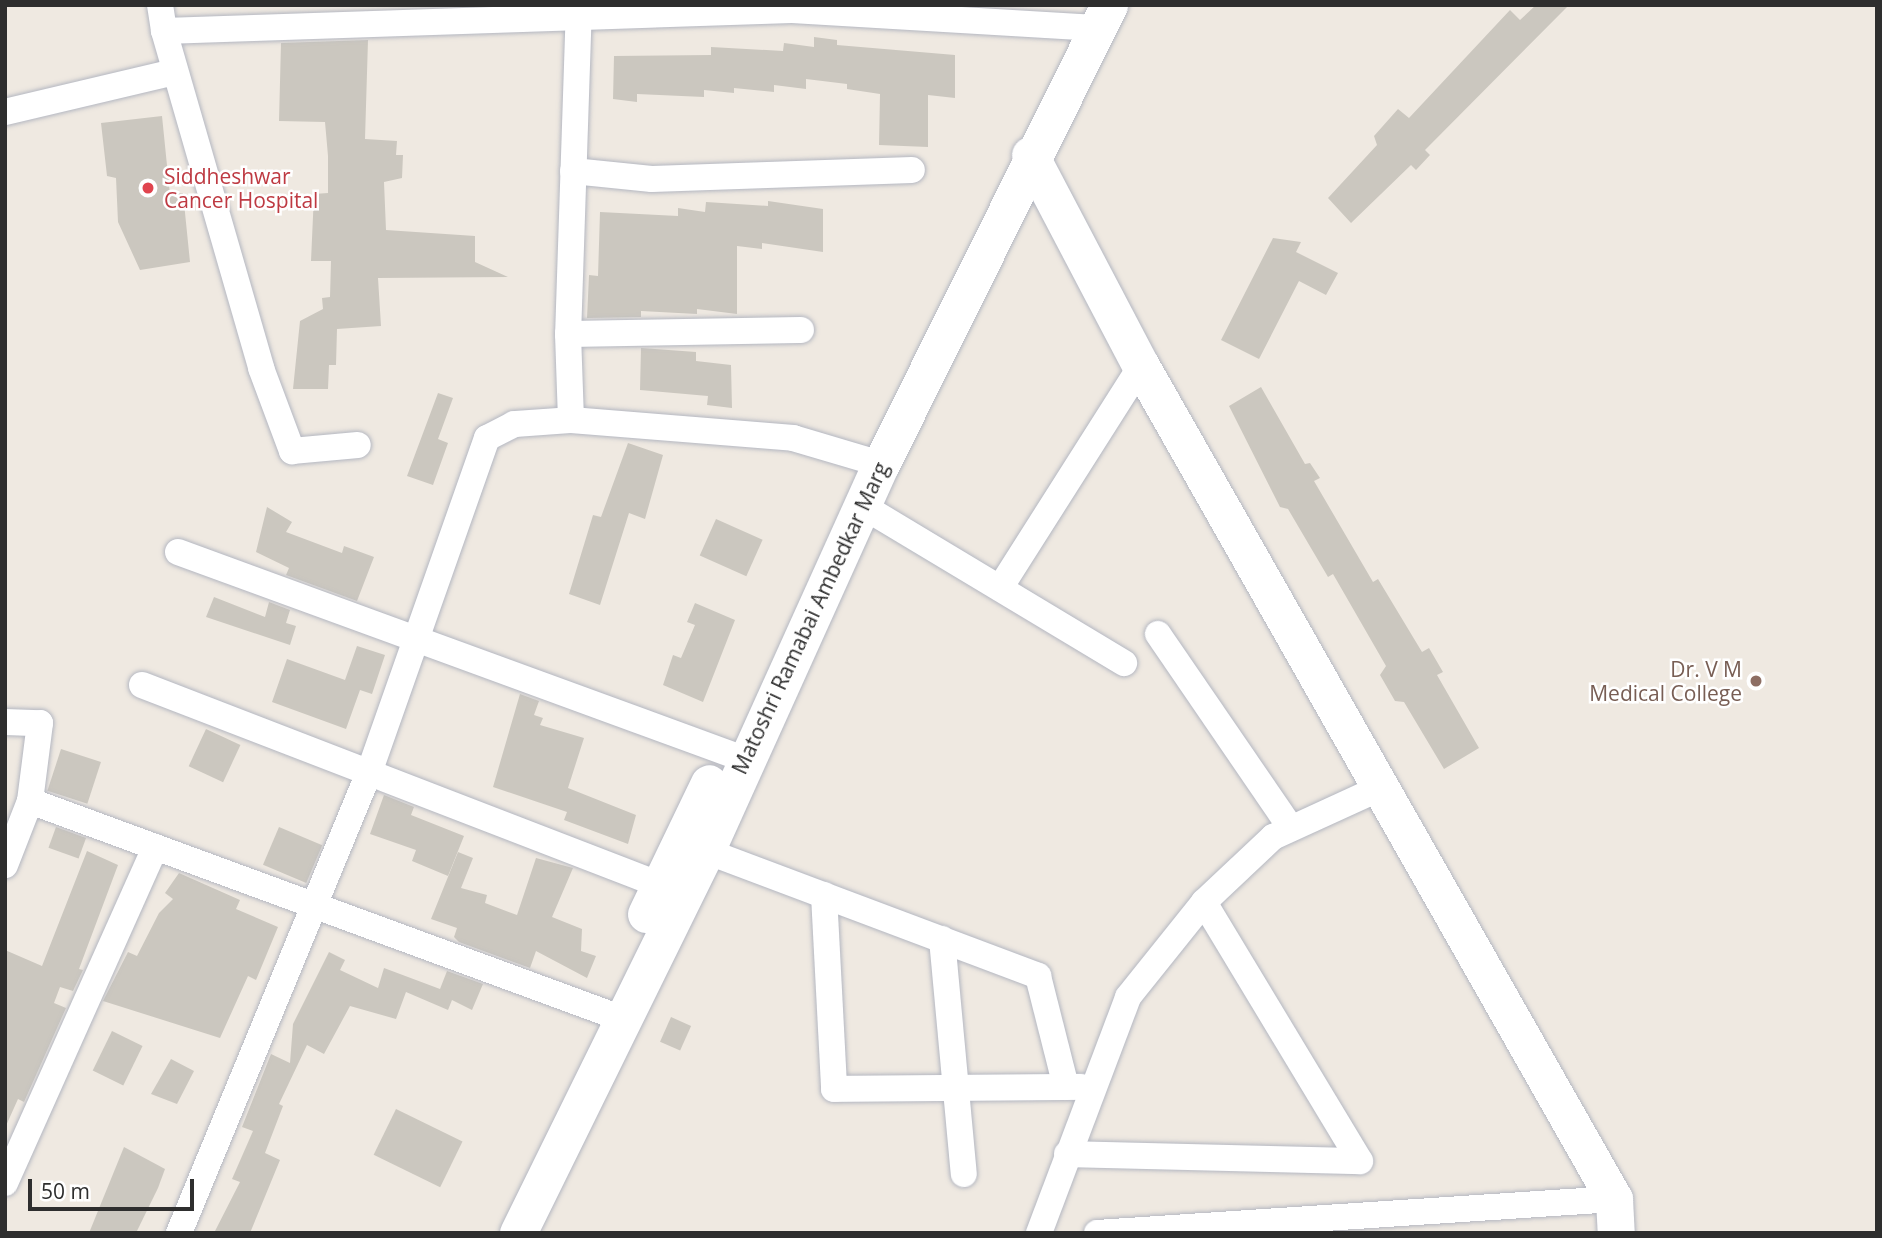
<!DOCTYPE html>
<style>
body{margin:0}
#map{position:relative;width:1882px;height:1238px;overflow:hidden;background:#efe9e1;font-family:"Open Sans",sans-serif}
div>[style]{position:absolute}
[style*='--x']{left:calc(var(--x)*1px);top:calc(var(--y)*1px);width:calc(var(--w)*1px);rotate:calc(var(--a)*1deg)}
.building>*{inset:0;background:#cbc7bf;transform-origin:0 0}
.roads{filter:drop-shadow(0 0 2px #b4b7c1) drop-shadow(0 0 2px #b4b7c1)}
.street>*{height:26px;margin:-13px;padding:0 13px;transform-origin:13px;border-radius:13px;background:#fff}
.secondary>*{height:37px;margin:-18.5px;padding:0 18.5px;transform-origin:18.5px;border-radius:18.5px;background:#fff}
.dots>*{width:19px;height:19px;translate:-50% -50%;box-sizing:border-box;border:4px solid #fff;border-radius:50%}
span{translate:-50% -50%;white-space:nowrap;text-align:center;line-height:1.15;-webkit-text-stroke:5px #fff;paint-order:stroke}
.health-label{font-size:21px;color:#be3a42}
.left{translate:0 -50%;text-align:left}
.street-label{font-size:21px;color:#2e2e2e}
.education-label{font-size:21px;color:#785e54}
.right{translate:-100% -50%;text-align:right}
.frame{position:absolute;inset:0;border:7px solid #2e2e2e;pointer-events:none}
.scale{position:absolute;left:28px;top:1179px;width:166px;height:32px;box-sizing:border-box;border:4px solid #2e2e2e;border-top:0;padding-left:9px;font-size:21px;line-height:24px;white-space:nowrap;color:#2e2e2e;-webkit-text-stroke:5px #fff;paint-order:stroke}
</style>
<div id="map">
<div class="building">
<div style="clip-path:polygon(1536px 5px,1569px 5px,1425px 150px,1430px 155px,1416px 170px,1411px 165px,1351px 223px,1328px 198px,1377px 145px,1374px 136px,1398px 109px,1409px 118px,1510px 10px,1520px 20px)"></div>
<div style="clip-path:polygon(814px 37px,837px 40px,837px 45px,955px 55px,955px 98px,928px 95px,928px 147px,879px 145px,880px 94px,847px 89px,847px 84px,806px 79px,806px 89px,774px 85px,774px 92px,734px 88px,734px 93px,704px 90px,704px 97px,637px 94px,637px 102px,613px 99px,614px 56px,711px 55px,711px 47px,783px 51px,784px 43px,814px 47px)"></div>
<div style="clip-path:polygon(368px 40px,365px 139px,397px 141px,396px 155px,403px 155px,402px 178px,384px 182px,386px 230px,475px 236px,475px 262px,508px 277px,378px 278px,381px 326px,337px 329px,336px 365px,329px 365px,328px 389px,293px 389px,300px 321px,323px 309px,322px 298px,330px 297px,331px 261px,311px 261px,314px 194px,328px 193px,328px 156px,325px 122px,279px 121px,281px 43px)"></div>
<div style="clip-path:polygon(162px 116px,170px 195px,183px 193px,190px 262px,140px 270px,118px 222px,116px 178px,107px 176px,101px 123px)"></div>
<div style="clip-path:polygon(768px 201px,823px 209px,823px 252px,762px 243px,762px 249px,737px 246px,737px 314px,697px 309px,697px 314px,641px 311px,641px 317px,587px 318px,589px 275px,598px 276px,600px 212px,678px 216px,678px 208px,705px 212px,706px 202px,768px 206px)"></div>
<div style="clip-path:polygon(1273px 238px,1301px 242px,1296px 252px,1338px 273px,1326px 295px,1299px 281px,1259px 359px,1221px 340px)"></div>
<div style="clip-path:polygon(641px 348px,696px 352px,696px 361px,731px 365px,732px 408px,707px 405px,708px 396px,640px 390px)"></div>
<div style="clip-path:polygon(1261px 387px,1305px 464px,1310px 463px,1320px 478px,1314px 481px,1373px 582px,1378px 579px,1422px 652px,1429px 648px,1443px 672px,1437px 675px,1479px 748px,1444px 769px,1404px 702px,1395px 701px,1380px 675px,1386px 666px,1333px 574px,1328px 577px,1288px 509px,1280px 507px,1229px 406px)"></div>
<div style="clip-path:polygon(438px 393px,453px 398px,438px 439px,448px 443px,433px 485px,407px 476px)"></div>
<div style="clip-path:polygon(628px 443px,663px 455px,645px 519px,629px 513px,600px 605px,569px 594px,593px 515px,601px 517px)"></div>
<div style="clip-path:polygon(267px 507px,292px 522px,286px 532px,342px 553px,344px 546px,374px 557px,357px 601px,286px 575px,289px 568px,256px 552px)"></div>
<div style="left:716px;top:519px;width:51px;height:40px;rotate:24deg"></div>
<div style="clip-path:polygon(214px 597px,265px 617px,269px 602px,290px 610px,286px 623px,296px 626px,290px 645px,206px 617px)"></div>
<div style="clip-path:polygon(695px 603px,735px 620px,703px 702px,663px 685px,673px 655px,681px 658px,695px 625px,687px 622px)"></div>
<div style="clip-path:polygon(357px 646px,385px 655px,372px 694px,360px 690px,346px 729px,272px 702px,287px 659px,345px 680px)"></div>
<div style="clip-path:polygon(520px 694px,539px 701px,534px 715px,543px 718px,540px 725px,584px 738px,568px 788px,636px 815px,628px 844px,564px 820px,567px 812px,493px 787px)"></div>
<div style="left:206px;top:729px;width:38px;height:41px;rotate:25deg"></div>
<div style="left:61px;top:749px;width:42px;height:44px;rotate:18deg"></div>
<div style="clip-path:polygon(384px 795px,414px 807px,411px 815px,464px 836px,448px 876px,412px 861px,416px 850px,370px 834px)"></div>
<div style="left:56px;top:827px;width:32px;height:22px;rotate:20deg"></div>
<div style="left:279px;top:827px;width:47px;height:41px;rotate:23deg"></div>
<div style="clip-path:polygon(87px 851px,118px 865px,79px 969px,83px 970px,73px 991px,60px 987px,54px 1003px,66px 1008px,24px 1102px,18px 1099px,5px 1128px,5px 950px,42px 966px)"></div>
<div style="clip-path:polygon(458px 852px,473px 858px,461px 888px,487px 895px,485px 903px,517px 915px,536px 858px,573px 868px,552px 917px,582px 929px,581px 951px,596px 956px,587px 978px,536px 951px,530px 968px,459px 942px,454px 937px,457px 928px,431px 919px)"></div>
<div style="clip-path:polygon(179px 873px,240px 900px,236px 909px,278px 927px,256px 980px,248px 976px,220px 1038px,103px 1001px,128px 952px,137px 956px,159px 913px,173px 899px,165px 893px)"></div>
<div style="clip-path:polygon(329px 952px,345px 960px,340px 970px,378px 988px,384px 968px,440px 989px,447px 971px,483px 984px,472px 1010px,452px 1000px,448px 1010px,406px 992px,396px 1019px,350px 1006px,324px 1054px,307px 1045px,279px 1104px,283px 1106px,265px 1153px,280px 1160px,250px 1233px,214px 1233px,240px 1182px,232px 1179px,253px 1131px,242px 1127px,271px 1054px,290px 1063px,293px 1024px)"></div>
<div style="left:671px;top:1017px;width:22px;height:27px;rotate:24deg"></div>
<div style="left:112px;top:1031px;width:34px;height:44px;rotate:26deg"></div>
<div style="clip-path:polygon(171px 1059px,194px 1071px,177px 1104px,151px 1094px)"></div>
<div style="left:396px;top:1109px;width:74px;height:51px;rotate:26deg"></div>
<div style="clip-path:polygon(124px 1147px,165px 1169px,158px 1188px,136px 1233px,89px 1233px)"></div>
</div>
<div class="roads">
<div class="street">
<div style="--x:160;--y:5;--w:26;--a:81"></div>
<div style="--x:164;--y:31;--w:628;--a:-1.92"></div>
<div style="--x:792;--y:10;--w:305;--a:3.4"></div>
<div style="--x:579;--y:5;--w:329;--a:91.9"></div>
<div style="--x:568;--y:334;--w:86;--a:88"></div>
<div style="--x:571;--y:420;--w:223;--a:4.6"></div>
<div style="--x:793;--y:438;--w:92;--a:16.5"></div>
<div style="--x:164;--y:31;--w:351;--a:73.9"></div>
<div style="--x:261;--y:368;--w:89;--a:69.5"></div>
<div style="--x:292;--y:451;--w:66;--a:-5.2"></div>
<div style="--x:5;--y:112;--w:174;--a:-13.3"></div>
<div style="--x:573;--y:171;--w:79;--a:5.8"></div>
<div style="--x:652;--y:179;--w:260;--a:-2"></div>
<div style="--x:568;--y:334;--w:233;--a:-1"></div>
<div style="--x:861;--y:505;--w:307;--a:31"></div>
<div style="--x:178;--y:552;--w:603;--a:20.09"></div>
<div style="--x:1000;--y:588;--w:263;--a:-57.6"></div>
<div style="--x:1158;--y:634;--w:235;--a:55.6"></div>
<div style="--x:142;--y:685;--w:572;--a:21.1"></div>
<div style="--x:5;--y:722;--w:35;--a:2"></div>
<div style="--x:40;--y:723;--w:79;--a:97.3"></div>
<div style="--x:30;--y:801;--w:69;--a:111.3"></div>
<div style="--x:30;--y:801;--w:632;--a:20.18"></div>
<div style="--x:706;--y:851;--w:355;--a:20.6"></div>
<div style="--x:1038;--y:976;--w:114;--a:75.8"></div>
<div style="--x:824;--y:895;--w:194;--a:87"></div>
<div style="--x:834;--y:1089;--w:247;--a:-0.5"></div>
<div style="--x:942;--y:939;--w:236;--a:84.7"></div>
<div style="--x:1067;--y:1154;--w:293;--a:1.4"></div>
<div style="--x:1360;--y:1161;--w:302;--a:-121.1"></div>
<div style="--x:5;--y:1183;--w:368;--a:-65.9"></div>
<div style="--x:179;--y:1233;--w:501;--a:-67.58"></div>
<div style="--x:370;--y:770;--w:352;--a:-70.6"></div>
<div style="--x:487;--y:438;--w:30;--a:-27"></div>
<div style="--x:514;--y:424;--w:57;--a:-4"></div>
<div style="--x:1039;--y:1233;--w:252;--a:-69.3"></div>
<div style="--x:1128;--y:997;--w:122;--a:-51.3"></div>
<div style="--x:1204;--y:902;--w:95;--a:-43.3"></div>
<div style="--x:1273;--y:837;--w:118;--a:-24.6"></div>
<div style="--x:1097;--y:1233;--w:518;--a:-3.76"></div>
</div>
<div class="secondary">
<div style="--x:1030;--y:155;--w:238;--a:62.3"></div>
<div style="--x:1141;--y:366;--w:958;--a:60.41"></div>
<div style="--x:1614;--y:1199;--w:34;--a:87"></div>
<div style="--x:646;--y:914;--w:145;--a:-64.3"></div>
<div style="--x:518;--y:1233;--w:426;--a:-63.8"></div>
<div style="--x:706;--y:851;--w:425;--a:-65.7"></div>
<div style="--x:881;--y:464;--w:513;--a:-63.58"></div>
</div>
</div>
<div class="dots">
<div style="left:148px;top:188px;background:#e0444e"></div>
<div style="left:1756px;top:681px;background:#8d6e63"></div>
</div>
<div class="health-label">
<span class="left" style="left:164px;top:188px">Siddheshwar<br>Cancer Hospital</span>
</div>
<div class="street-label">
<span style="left:810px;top:618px;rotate:-65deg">Matoshri Ramabai Ambedkar Marg</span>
</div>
<div class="education-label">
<span class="right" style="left:1742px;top:681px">Dr. V M<br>Medical College</span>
</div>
<div class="frame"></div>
<div class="scale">50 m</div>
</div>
